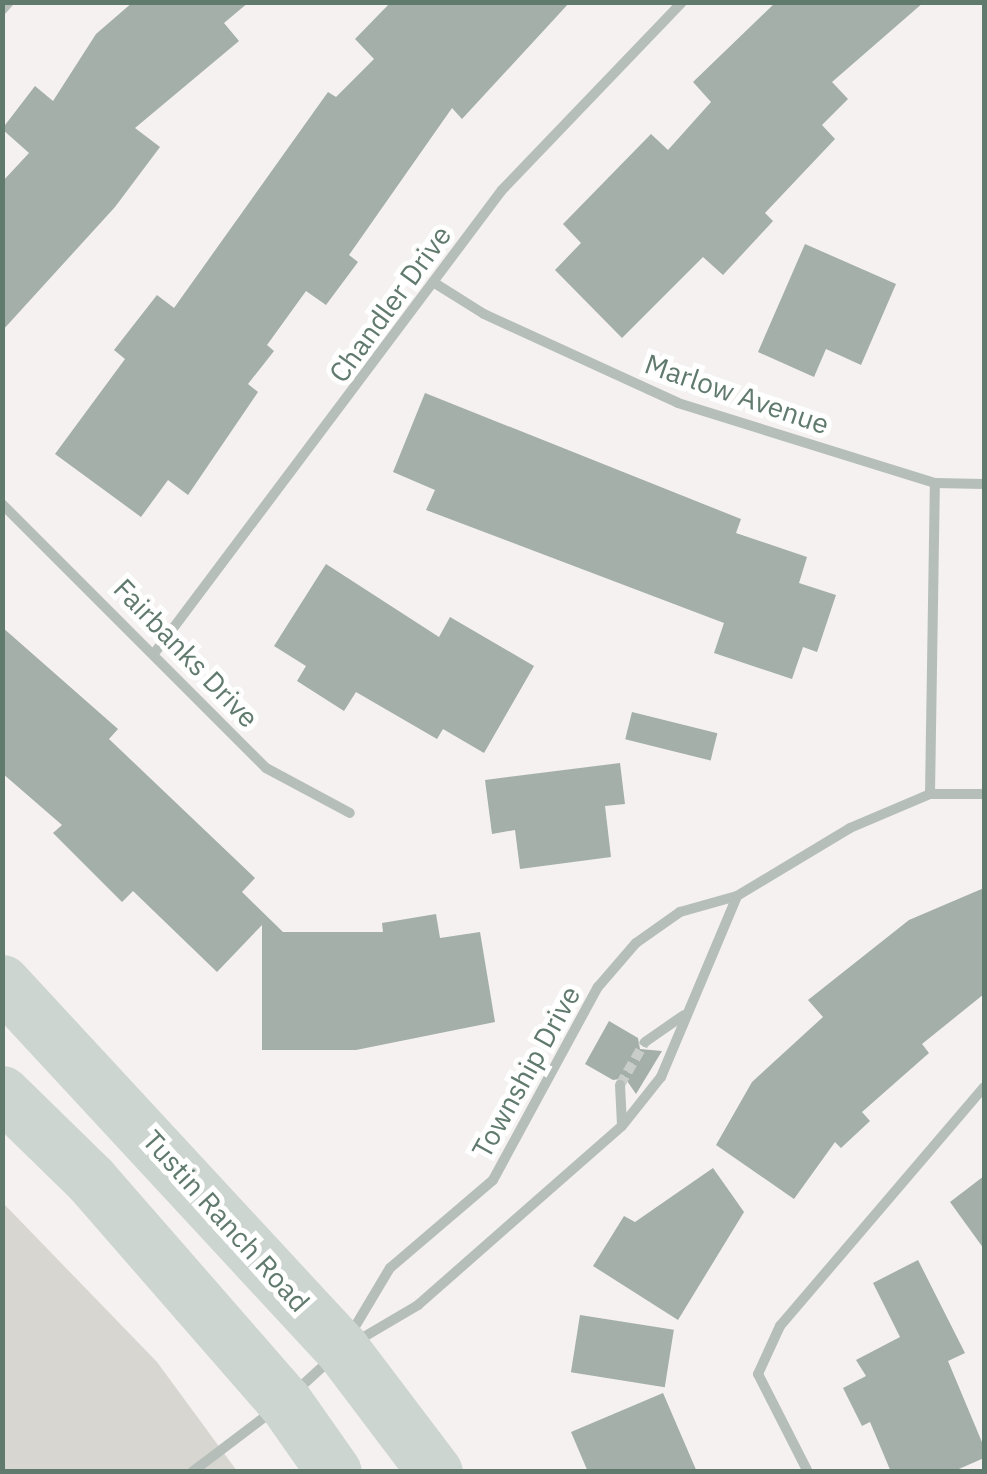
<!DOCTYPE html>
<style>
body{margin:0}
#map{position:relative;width:987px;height:1474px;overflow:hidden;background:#f4f1f0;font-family:"IBM Plex Sans",sans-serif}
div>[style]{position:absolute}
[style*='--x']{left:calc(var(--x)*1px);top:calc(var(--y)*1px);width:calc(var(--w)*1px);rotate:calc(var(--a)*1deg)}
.green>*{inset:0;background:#d8d6d0}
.building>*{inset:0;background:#a3afa8;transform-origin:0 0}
.street-tunnel>*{height:10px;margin-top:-5px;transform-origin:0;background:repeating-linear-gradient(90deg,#c8cdc9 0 10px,transparent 0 15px)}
.street>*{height:10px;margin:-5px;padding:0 5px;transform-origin:5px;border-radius:5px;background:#b6beba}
.primary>*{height:55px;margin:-27.5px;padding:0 27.5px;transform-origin:27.5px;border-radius:27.5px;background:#cdd5d1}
span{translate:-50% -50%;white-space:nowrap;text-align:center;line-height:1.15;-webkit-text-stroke:10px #fff;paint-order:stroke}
.street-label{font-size:28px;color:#617a6e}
.frame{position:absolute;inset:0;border:5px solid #617a6e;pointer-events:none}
</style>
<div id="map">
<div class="green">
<div style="clip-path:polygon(2px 1202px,157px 1362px,237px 1471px,3px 1471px)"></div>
</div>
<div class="building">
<div style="clip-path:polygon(133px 2px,249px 2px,224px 23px,239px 41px,135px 128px,160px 147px,115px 207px,2px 331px,2px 182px,29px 153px,2px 129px,35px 86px,53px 101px,96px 34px)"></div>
<div style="clip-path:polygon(391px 2px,570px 2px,462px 119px,452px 108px,349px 255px,358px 262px,326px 305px,306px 291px,267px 345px,274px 351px,248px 384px,258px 392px,188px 495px,168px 480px,141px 517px,55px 454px,125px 359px,114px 350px,157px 295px,174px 308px,328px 92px,336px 97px,374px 59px,355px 39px)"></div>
<div style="clip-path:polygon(776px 2px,924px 2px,832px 82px,848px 99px,822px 125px,835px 139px,765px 213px,773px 221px,723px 275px,703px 257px,622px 338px,555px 270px,581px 243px,563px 224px,651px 134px,668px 150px,711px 102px,693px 82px)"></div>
<div style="clip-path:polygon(805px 244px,896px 284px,861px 365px,826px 349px,814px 377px,758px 352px)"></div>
<div style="clip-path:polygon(425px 393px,741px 519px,736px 533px,807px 557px,799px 583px,836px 595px,817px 652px,803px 647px,792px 679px,714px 653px,724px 623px,426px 510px,435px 490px,393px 472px)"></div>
<div style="clip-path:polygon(326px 564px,439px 637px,450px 617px,534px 666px,484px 753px,443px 729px,437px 739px,356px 692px,344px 711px,297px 681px,306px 666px,274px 646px)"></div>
<div style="clip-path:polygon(2px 627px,118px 729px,109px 739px,255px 878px,242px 892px,283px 932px,383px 932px,382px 923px,436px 914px,440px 938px,480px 932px,495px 1022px,356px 1050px,262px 1050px,262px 925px,217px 972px,133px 891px,122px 902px,53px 833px,62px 825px,2px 773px)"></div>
<div style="left:632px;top:712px;width:88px;height:28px;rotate:14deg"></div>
<div style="clip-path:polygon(620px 763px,625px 804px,605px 806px,611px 857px,520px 869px,515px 830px,492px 834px,485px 780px)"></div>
<div style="clip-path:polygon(984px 888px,984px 994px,922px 1044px,929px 1053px,862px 1112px,870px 1121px,841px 1148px,835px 1142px,794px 1199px,716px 1145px,752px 1082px,823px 1017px,808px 1000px,909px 920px)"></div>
<div style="clip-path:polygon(609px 1021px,638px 1038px,640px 1049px,662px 1051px,636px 1094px,625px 1078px,613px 1080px,585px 1064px)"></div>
<div style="clip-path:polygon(713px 1168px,744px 1212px,678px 1320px,593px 1266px,624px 1216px,635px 1222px)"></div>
<div style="clip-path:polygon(984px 1176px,984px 1249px,950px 1202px)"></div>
<div style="clip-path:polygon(918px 1260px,965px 1353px,948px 1361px,984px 1447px,984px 1458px,952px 1472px,891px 1472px,870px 1422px,862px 1426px,843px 1388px,866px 1376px,856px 1360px,900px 1337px,873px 1283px)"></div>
<div style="left:580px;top:1315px;width:95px;height:58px;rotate:9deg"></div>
<div style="clip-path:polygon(663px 1393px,697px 1472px,588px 1472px,571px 1432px)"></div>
</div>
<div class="street-tunnel">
<div style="--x:620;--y:1085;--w:50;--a:-59.8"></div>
</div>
<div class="street">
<div style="--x:2;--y:10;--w:11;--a:-49"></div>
<div style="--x:433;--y:282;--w:60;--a:32.1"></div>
<div style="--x:484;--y:314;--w:213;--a:24.6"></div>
<div style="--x:678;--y:403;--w:269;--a:17.3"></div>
<div style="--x:935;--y:483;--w:49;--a:1.2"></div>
<div style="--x:2;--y:504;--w:373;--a:45"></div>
<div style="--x:266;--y:768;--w:95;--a:28.2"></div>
<div style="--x:156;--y:651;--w:576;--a:-53.11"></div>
<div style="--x:502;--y:190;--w:260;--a:-46.2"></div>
<div style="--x:930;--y:794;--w:311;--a:-89.1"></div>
<div style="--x:645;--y:1042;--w:47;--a:-34.7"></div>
<div style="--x:620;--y:1085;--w:40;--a:87.1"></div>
<div style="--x:350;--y:1335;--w:78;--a:-59.2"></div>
<div style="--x:390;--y:1268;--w:135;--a:-40.5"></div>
<div style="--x:493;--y:1180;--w:220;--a:-61.5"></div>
<div style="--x:598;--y:987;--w:58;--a:-49.2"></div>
<div style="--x:636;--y:943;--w:54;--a:-35.2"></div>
<div style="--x:680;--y:912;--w:59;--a:-15.7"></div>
<div style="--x:737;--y:896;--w:132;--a:-31"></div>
<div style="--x:850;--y:828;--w:87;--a:-23"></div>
<div style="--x:930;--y:794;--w:54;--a:0"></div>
<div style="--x:357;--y:1341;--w:71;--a:-30.5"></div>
<div style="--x:418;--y:1305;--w:271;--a:-41.3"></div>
<div style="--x:622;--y:1126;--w:63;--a:-51.5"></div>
<div style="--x:661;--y:1077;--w:196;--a:-67.2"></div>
<div style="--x:296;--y:1391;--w:47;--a:-42.4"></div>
<div style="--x:192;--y:1472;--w:99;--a:-37.2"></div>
<div style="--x:808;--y:1472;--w:110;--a:-117"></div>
<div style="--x:758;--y:1374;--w:53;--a:-65.4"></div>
<div style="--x:780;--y:1326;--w:314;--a:-49.5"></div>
</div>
<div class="primary">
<div style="--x:2;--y:982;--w:500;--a:47.19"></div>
<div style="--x:342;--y:1349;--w:154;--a:52.9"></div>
<div style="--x:2;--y:1093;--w:124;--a:44.3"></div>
<div style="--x:91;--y:1180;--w:295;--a:48.9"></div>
<div style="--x:285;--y:1402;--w:85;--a:55"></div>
</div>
<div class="street-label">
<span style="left:390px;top:304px;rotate:-54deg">Chandler Drive</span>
<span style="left:737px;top:394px;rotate:19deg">Marlow Avenue</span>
<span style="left:186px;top:653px;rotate:46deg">Fairbanks Drive</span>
<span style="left:526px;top:1072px;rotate:-61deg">Township Drive</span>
<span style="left:226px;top:1221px;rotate:48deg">Tustin Ranch Road</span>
</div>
<div class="frame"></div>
</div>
